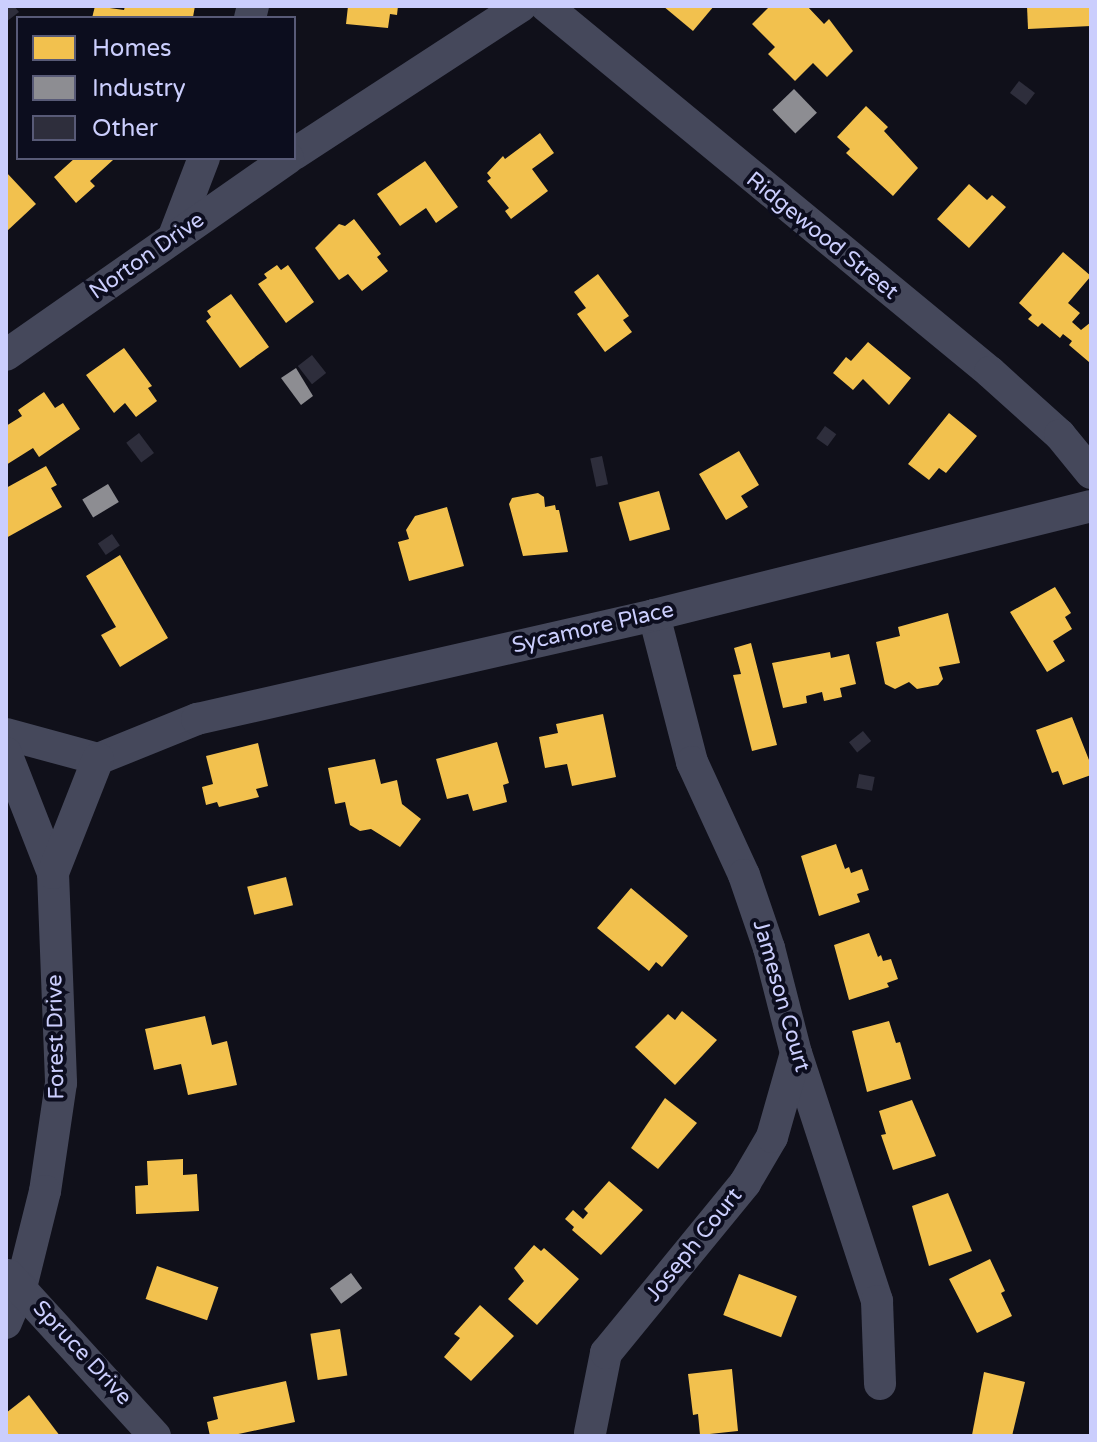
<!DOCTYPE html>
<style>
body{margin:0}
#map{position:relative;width:1097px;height:1442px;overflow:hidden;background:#10101a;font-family:"Varela Round",sans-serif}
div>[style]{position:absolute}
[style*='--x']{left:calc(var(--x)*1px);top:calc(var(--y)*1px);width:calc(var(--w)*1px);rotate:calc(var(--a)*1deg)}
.homes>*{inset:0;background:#f2c14e;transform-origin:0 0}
.industry>*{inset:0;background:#8d8d92;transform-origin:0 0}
.building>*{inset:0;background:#2e2e3c;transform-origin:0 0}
.street>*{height:32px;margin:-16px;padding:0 16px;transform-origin:16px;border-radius:16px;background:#45485b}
span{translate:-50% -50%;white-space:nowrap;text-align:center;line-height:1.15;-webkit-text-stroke:8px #0c0d1e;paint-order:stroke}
.street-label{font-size:22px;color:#cbcefd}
.frame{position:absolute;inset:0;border:8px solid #cbcefd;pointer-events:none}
.legend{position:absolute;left:16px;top:16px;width:280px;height:144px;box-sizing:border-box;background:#0c0d1e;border:2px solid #585a77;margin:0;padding:10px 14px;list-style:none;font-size:24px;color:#cbcefd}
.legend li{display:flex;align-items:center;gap:16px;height:40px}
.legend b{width:40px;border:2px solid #585a77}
</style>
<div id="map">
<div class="homes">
<div style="clip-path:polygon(95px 6px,124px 10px,125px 6px,195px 6px,193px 17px,92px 18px)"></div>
<div style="clip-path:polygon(348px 6px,398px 6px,397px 15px,390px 14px,388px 28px,346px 24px)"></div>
<div style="clip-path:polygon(663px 6px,714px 6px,693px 31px)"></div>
<div style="clip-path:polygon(770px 6px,807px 6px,824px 24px,829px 19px,853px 51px,827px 77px,813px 63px,795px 81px,768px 54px,775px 47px,752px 24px)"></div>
<div style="clip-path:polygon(1027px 6px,1091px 6px,1091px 26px,1028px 29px)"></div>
<div style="clip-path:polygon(866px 106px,888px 127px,884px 131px,918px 168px,893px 196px,846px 153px,850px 149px,837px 137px)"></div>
<div style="clip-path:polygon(540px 133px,554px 153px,532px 169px,548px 191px,511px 219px,505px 211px,509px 208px,487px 181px,491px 178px,487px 173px,503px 156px,505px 159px)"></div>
<div style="clip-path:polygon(75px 158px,113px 160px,90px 181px,95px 186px,76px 203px,54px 177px)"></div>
<div style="clip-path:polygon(425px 161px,458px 207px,436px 223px,426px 208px,400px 226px,377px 194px)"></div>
<div style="clip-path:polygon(6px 172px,36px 204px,6px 232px)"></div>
<div style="clip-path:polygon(969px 184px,987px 200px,992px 195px,1006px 207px,969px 248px,937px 219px)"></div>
<div style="clip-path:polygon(354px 219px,381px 254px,377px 257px,388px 271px,362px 291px,348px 274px,339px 280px,315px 248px,339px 224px,345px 226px)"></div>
<div style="clip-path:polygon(1063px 252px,1091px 276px,1068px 303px,1080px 313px,1072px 322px,1081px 330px,1091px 322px,1089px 362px,1069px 345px,1072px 341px,1063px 334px,1060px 338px,1042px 323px,1038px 327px,1028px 319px,1032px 315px,1019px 303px)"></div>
<div style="clip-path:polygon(277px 265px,281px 270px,288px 265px,314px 302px,286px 323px,258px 284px,267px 278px,264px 274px)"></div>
<div style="clip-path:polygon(598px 274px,629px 316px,623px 320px,632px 332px,605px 352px,577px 314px,586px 308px,574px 292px)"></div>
<div style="clip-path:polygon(231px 294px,269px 347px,240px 368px,206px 321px,211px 317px,207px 311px)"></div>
<div style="clip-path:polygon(868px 342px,911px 378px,889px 405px,863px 379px,853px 390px,833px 373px,846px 357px,851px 361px)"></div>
<div style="clip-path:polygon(124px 348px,152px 386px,148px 388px,157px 401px,136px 417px,125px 403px,114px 413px,86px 375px)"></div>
<div style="clip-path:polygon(44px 392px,55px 408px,63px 403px,80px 429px,39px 457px,33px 448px,6px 465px,6px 426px,22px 416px,18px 410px)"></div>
<div style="clip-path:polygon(949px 413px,977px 436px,946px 473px,939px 468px,929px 480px,908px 464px)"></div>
<div style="clip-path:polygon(739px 451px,759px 485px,741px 496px,748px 507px,726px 520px,699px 474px)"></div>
<div style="clip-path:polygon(46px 466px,57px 485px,51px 488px,62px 507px,6px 538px,6px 488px)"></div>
<div style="left:659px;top:491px;width:40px;height:42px;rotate:74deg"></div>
<div style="clip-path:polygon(538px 493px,544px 497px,545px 507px,555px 505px,556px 510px,559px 510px,568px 552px,523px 556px,509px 504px,512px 498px)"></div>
<div style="clip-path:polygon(447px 507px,464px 566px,409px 581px,398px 542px,409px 539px,406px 530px,415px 516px)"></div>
<div style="clip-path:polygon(120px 555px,168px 638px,120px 667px,101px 635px,116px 627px,86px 576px)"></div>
<div style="clip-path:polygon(1055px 587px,1071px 613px,1065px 617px,1072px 629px,1053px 641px,1065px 661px,1047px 672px,1010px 612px)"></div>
<div style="clip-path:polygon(948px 613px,960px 663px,939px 667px,943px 679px,938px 685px,917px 689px,909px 682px,895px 689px,885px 684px,876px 642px,900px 636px,898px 627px)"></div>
<div style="clip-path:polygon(751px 643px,777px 745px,752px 751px,733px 675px,741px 674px,734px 648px)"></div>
<div style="clip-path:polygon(830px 652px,831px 658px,849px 654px,856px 684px,840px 688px,842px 697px,824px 701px,822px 692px,806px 696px,807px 703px,783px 708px,772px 663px)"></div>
<div style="clip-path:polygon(603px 714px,616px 777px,572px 786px,567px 764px,545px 768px,539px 737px,558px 733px,556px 724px)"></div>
<div style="clip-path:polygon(1072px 717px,1091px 765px,1091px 775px,1063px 785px,1058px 771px,1052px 773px,1036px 730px)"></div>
<div style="clip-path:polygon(497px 742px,509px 783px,503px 785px,507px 802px,473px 811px,468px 794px,447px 799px,436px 759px)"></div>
<div style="clip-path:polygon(258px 743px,268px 786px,256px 789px,259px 797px,219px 807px,217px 802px,206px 805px,202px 787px,213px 784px,206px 756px)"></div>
<div style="clip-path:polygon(375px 759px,381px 784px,397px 780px,402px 804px,421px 819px,400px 847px,371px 829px,360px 831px,350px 825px,345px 802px,335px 804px,328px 768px)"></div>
<div style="clip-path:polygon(836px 844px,845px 869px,849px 867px,851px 873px,862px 869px,869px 890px,857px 894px,860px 902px,819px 916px,801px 856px)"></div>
<div style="left:286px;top:877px;width:29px;height:40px;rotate:76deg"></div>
<div style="clip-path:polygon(631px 888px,688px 936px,662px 967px,656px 962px,649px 971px,597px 928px)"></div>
<div style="clip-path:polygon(869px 933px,878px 957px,881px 955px,883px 961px,891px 959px,898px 979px,887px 983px,889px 987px,849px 1000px,834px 945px)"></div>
<div style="clip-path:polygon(682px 1011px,717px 1040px,675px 1085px,635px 1047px,668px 1014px,675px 1020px)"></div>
<div style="clip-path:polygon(205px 1016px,212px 1045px,227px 1041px,237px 1085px,188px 1095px,181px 1064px,154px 1070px,145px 1029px)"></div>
<div style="clip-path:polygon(889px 1021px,896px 1043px,900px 1042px,911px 1079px,867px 1092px,852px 1031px)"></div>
<div style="clip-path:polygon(665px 1098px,697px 1123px,658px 1169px,631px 1148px)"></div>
<div style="clip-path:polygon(912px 1100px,936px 1156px,893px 1170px,881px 1135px,886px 1134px,879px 1111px)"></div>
<div style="clip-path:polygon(183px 1159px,183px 1175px,197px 1174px,199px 1211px,136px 1214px,135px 1186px,148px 1185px,147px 1161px)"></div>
<div style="clip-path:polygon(609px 1181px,643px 1210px,601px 1255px,572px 1230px,574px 1227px,565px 1219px,573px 1210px,583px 1219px,588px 1213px,584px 1209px)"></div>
<div style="clip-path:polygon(948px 1193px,972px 1251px,929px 1266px,912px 1206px)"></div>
<div style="clip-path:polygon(534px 1245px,541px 1251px,544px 1248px,579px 1279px,537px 1325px,508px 1299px,524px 1281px,514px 1268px)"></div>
<div style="clip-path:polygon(990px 1259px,1005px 1291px,1001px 1293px,1012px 1316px,977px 1333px,949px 1279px)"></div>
<div style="left:157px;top:1266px;width:65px;height:35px;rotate:19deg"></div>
<div style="left:739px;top:1274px;width:62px;height:44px;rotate:21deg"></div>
<div style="clip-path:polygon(480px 1305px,514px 1336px,471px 1381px,444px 1357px,460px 1338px,454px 1334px)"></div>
<div style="left:340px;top:1329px;width:47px;height:30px;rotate:81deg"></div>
<div style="clip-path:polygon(732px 1369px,738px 1431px,700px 1435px,698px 1414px,693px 1415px,688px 1374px)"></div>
<div style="clip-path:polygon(984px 1372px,1025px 1382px,1012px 1436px,972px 1435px)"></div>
<div style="clip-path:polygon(286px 1381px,295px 1422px,229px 1436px,210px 1436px,207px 1422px,218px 1419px,213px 1397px)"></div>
<div style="clip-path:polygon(29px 1395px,60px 1436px,7px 1436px,6px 1413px)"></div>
</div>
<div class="industry">
<div style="left:794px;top:89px;width:33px;height:30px;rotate:46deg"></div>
<div style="clip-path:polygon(296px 368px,313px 396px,301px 405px,281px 378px)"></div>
<div style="left:108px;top:484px;width:21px;height:30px;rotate:59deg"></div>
<div style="left:351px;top:1273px;width:19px;height:26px;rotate:54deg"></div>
</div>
<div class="building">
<div style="clip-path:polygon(6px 6px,14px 6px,19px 12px,6px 22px)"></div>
<div style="left:1019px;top:81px;width:20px;height:15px;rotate:37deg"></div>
<div style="left:312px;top:355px;width:23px;height:18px;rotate:52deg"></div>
<div style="left:825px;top:426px;width:14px;height:15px;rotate:36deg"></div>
<div style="left:139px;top:433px;width:25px;height:16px;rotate:53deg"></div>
<div style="left:602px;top:456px;width:29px;height:12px;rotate:78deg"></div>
<div style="left:112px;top:534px;width:14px;height:17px;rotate:56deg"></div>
<div style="left:863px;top:731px;width:13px;height:18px;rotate:51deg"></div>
<div style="left:859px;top:774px;width:16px;height:14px;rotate:11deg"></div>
</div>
<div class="street">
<div style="--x:546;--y:6;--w:575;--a:39.5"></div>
<div style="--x:990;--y:372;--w:94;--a:42"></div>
<div style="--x:1060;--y:435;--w:49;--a:50.8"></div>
<div style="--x:250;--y:18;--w:12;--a:-76"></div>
<div style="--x:294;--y:154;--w:271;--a:-33.1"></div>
<div style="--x:174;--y:236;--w:84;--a:-69"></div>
<div style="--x:6;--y:355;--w:344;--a:-34.9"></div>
<div style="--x:654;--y:615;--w:152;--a:75.5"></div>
<div style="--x:692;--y:762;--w:124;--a:65.3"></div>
<div style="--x:744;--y:875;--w:77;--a:71.1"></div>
<div style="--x:769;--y:948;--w:108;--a:75.6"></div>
<div style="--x:796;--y:1053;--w:261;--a:71.9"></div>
<div style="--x:877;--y:1301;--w:83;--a:87.9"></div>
<div style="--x:6;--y:734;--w:95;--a:15.2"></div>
<div style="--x:98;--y:759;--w:107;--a:-22"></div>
<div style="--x:197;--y:719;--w:469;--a:-12.8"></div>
<div style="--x:654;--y:615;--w:450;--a:-14"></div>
<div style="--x:6;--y:753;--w:129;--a:68.6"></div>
<div style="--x:53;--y:873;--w:210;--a:87.8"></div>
<div style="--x:61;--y:1083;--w:109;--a:98.4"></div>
<div style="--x:45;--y:1191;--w:99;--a:104"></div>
<div style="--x:21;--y:1287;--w:39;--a:113"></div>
<div style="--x:53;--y:873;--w:123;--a:-68.5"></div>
<div style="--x:8;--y:1275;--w:218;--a:47.6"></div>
<div style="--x:590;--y:1433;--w:82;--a:-78.7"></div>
<div style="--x:606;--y:1353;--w:220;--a:-50.7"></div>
<div style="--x:745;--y:1183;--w:53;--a:-59.6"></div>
<div style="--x:772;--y:1137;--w:87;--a:-74.1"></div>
</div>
<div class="street-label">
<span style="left:822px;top:236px;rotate:39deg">Ridgewood Street</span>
<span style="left:147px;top:256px;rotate:-35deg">Norton Drive</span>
<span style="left:593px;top:628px;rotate:-13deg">Sycamore Place</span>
<span style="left:781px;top:996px;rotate:74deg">Jameson Court</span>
<span style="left:56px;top:1037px;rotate:-91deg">Forest Drive</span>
<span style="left:694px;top:1245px;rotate:-51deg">Joseph Court</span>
<span style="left:82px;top:1353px;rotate:47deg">Spruce Drive</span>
</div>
<div class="frame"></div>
<ul class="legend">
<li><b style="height:22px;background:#f2c14e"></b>Homes</li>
<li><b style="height:22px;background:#8d8d92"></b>Industry</li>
<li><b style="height:22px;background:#2e2e3c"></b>Other</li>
</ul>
</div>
